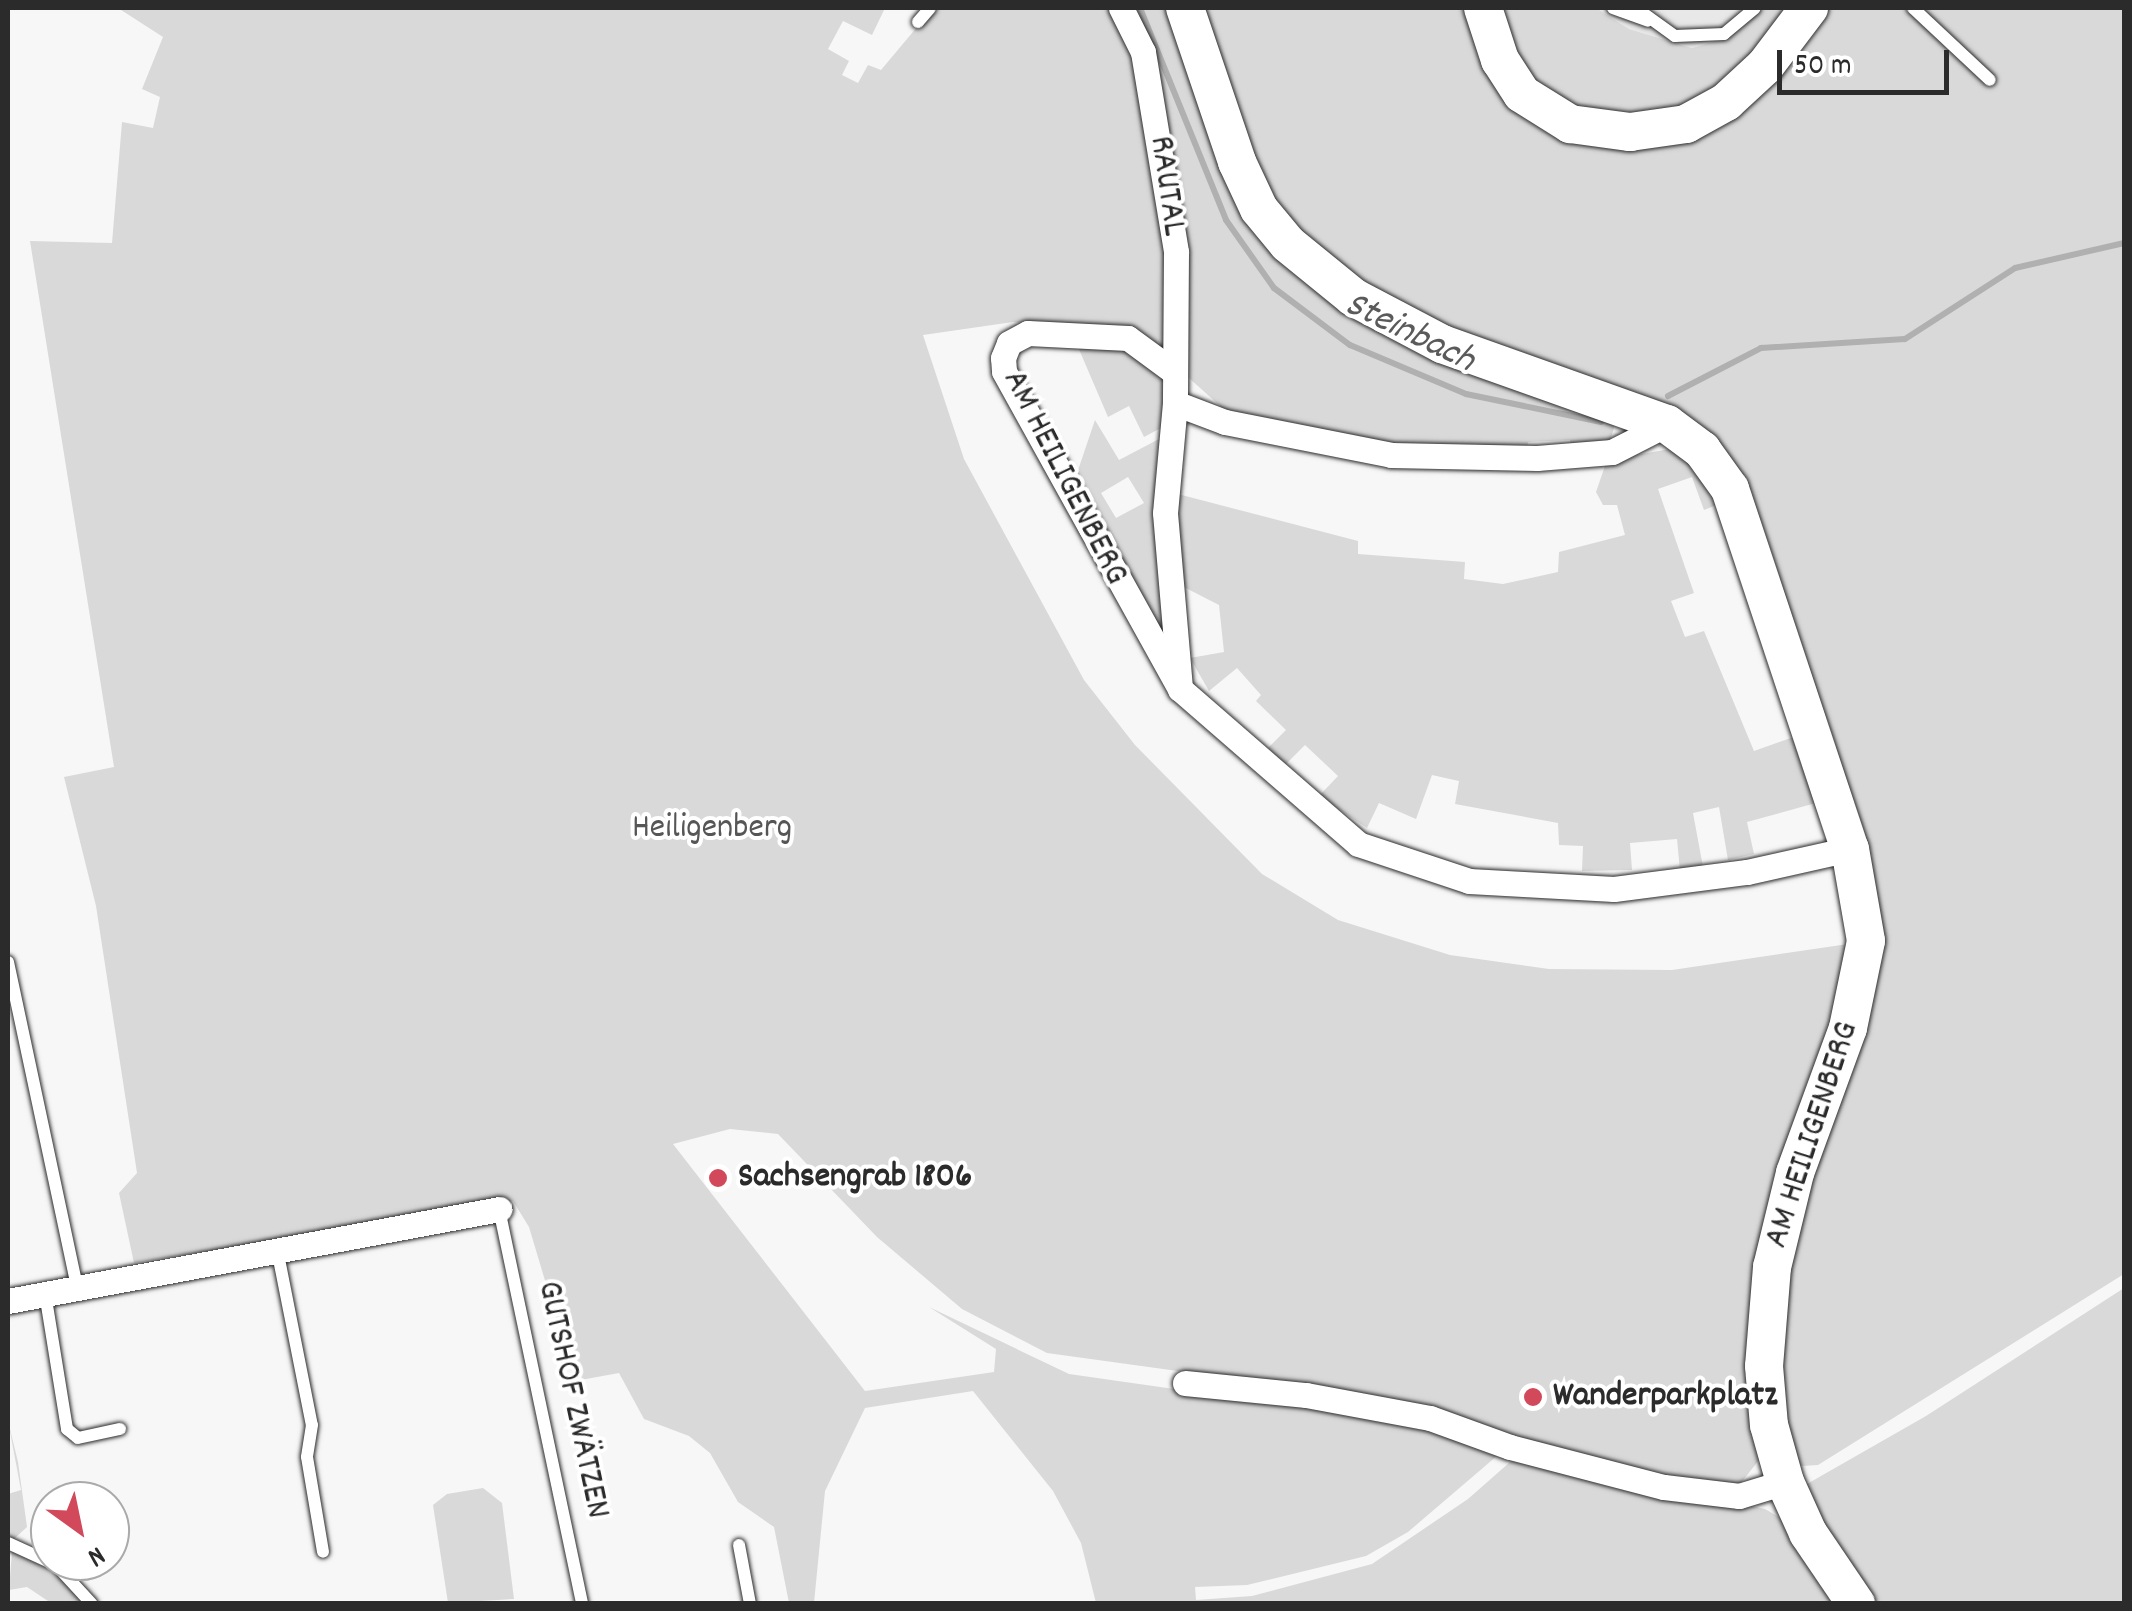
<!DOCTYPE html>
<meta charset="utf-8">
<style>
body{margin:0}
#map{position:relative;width:2132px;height:1611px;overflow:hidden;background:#f7f7f7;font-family:Dekko,sans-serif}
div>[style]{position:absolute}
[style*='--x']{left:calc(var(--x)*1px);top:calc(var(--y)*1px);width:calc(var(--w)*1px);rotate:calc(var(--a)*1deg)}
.built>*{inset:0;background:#e8e8e8}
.green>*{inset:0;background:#d9d9d9}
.stream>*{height:6px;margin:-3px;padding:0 3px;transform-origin:3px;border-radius:3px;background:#b0b0b0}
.roads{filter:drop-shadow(0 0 2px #2b2b2b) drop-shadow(0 0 2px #2b2b2b)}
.lane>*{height:12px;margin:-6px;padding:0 6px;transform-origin:6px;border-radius:6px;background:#fff}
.street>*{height:25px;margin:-12.5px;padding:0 12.5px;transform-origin:12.5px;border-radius:12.5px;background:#fff}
.secondary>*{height:38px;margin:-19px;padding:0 19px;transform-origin:19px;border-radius:19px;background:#fff}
.dots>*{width:28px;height:28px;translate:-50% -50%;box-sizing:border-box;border:5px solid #fff;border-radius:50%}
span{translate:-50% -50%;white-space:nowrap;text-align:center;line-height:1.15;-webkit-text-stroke:8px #fff;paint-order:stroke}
.street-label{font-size:35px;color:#2b2b2b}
.park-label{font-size:35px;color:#565656}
.poi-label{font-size:35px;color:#2b2b2b;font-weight:700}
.left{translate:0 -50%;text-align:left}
.water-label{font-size:38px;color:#5a5a5a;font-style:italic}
.frame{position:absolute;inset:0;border:10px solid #2b2b2b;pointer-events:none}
.north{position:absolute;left:30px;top:1481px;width:100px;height:100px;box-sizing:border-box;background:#fff;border:2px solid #aaa;border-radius:50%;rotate:147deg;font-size:28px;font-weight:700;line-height:40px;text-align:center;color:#2b2b2b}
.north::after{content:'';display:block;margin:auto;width:35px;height:45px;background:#d1495b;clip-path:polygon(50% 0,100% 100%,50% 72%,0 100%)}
.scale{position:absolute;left:1777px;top:50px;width:172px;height:45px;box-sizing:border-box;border:5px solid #2b2b2b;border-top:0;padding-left:12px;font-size:30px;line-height:35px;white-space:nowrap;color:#2b2b2b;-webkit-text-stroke:8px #fff;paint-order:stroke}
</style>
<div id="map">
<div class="built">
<div style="clip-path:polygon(1596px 8px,1761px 8px,1729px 37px,1692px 48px,1629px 29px)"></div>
</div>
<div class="green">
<div style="clip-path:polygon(118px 8px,885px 8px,872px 35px,843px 21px,828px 49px,849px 61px,842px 75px,858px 83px,868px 65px,881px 70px,933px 8px,1108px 8px,1143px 65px,1131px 8px,1172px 8px,1282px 252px,1615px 424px,1609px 445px,1571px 449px,1570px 440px,1528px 442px,1527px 451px,1394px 445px,1228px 413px,1180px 370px,1062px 326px,1013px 322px,923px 335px,964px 459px,1084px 680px,1135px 745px,1262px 874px,1338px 920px,1450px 955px,1549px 969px,1672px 970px,1855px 943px,1790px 1158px,1763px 1455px,1740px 1484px,1669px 1481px,1308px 1389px,1047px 1353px,962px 1309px,877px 1237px,778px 1134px,730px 1129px,673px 1144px,865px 1391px,994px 1372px,996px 1349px,929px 1307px,1069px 1374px,1426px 1425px,1498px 1455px,1408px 1532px,1366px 1556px,1247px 1585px,1195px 1587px,1196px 1600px,1252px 1596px,1372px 1564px,1468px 1499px,1518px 1455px,1765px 1509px,1787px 1522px,1843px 1603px,1096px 1603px,1081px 1543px,1053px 1491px,973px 1391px,865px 1408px,825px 1491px,814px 1603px,789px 1603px,774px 1527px,738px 1502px,710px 1453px,689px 1436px,644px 1419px,619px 1373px,575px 1381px,529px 1227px,513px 1201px,134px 1263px,119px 1193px,137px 1173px,96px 906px,64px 777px,114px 767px,30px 241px,112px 243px,122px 122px,153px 128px,160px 97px,142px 89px,163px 37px)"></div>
<div style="clip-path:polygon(1194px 8px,1472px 8px,1502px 83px,1662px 141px,1820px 8px,2124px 8px,2124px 1274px,1818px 1465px,1802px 1466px,1788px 1455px,1779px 1409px,1783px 1266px,1881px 950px,1716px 443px,1534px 373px,1363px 286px,1268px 204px)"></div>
<div style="clip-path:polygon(1493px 8px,1596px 8px,1629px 29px,1692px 48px,1729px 37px,1761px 8px,1796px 8px,1758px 57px,1698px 108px,1612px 122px,1541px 98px)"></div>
<div style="clip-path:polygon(1075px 340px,1131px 346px,1155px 362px,1165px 383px,1161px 428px,1144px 437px,1129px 406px,1108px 417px)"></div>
<div style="clip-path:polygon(evenodd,1095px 420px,1119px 460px,1161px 438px,1168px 641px,1073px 485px,1095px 420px,1128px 477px,1144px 503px,1116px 518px,1101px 493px,1128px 477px)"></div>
<div style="clip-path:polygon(1676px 448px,1724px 502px,1704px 510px,1692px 477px,1658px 489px,1694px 593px,1671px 601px,1685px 637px,1704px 631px,1754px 751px,1802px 734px,1823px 801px,1747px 822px,1754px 854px,1728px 860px,1719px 807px,1693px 813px,1703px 867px,1680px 871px,1677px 839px,1630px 843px,1632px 870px,1582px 871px,1583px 846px,1559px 845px,1558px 823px,1455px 804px,1459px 781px,1432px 775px,1416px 819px,1379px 803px,1367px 828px,1319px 796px,1338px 776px,1305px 745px,1285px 765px,1268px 748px,1286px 730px,1256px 701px,1261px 695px,1237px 668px,1209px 691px,1190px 658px,1224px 652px,1219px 605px,1178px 584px,1174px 493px,1358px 541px,1358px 554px,1465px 562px,1464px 579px,1503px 584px,1558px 572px,1559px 552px,1625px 535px,1617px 505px,1603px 505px,1596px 492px,1607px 460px)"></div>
<div style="clip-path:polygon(2124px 1288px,2124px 1603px,1869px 1603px,1803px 1495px,1807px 1484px,1926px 1416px)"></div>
<div style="clip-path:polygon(8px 1421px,18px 1462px,27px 1527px,14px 1539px,8px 1537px,8px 1494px,21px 1490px)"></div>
<div style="clip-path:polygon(483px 1488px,502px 1503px,514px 1599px,448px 1603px,433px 1505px,447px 1494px)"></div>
<div style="clip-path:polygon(12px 1551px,62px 1576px,85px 1603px,51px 1603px,27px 1587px,9px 1590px,8px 1604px)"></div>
</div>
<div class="stream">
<div style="--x:1140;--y:8;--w:229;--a:67.9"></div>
<div style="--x:1226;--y:220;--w:83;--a:54.8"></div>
<div style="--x:1274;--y:288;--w:95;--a:36.9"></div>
<div style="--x:1350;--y:345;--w:126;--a:22.9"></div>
<div style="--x:1466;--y:394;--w:138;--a:11.7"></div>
<div style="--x:1668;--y:396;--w:105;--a:-27.3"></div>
<div style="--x:1761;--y:348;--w:144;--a:-3.6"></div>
<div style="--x:1905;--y:339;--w:131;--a:-32.8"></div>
<div style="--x:2015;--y:268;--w:112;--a:-12.9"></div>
</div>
<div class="roads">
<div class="lane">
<div style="--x:1613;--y:8;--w:37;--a:20"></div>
<div style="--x:1636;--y:8;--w:48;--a:35.7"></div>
<div style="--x:1675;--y:36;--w:49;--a:-2.3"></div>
<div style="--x:1724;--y:34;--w:40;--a:-40"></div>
<div style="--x:1913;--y:8;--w:105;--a:43.1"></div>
<div style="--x:918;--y:22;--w:18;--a:-49"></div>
<div style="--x:8;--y:962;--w:331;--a:78"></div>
<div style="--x:499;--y:1209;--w:404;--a:78.1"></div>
<div style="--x:277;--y:1249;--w:179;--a:78.8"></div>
<div style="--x:312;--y:1425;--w:32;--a:99"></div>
<div style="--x:307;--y:1457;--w:96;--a:80.4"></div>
<div style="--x:45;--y:1293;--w:138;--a:80.8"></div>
<div style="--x:67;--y:1429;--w:14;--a:39"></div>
<div style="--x:78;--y:1438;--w:43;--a:-12.1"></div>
<div style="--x:8;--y:1543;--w:53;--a:24.6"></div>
<div style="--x:56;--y:1565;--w:53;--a:47.3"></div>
<div style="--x:739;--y:1545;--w:60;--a:79.4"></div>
</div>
<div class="street">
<div style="--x:1121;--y:8;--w:49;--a:63.4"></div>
<div style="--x:1143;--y:52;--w:203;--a:80.6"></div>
<div style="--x:1176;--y:252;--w:151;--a:90.4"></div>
<div style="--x:1175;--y:403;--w:110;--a:95.2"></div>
<div style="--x:1165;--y:513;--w:177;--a:85.1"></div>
<div style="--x:1180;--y:689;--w:363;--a:-119"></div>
<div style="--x:1004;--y:371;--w:13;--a:-94"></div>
<div style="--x:1003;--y:358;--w:16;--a:-68"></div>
<div style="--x:1009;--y:343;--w:21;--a:-28"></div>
<div style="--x:1028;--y:333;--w:100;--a:2.9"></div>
<div style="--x:1128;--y:338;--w:56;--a:36.3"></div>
<div style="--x:1175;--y:403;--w:53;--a:20.8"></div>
<div style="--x:1225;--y:422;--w:169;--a:11.2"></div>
<div style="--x:1391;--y:455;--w:146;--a:1.2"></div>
<div style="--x:1537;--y:458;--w:75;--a:-4.6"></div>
<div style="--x:1612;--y:452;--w:62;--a:-27"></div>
<div style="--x:1180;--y:689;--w:236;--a:41"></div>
<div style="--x:1358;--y:844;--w:117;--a:18.4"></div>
<div style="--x:1469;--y:881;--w:145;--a:3.2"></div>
<div style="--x:1614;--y:889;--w:134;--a:-7.3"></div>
<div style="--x:1747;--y:872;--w:106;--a:-12.6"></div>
<div style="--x:8;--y:1301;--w:500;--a:-10.6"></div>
<div style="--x:1185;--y:1383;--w:122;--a:5.7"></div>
<div style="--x:1306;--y:1395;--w:126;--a:10.5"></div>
<div style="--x:1430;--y:1418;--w:85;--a:19.9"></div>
<div style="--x:1510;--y:1447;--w:159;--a:14.6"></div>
<div style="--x:1664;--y:1487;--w:76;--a:6.8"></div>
<div style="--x:1739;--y:1496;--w:48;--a:-16.9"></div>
</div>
<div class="secondary">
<div style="--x:1185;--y:8;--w:163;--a:71.3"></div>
<div style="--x:1237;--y:162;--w:52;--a:64.9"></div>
<div style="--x:1259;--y:209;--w:45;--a:50.4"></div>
<div style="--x:1288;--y:244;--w:84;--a:39.2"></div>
<div style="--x:1353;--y:297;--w:101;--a:27.8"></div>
<div style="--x:1442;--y:344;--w:239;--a:19.6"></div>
<div style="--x:1667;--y:424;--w:44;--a:36.6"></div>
<div style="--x:1702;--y:450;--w:48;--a:54.3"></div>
<div style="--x:1730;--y:489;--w:379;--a:71.6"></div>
<div style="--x:1850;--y:849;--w:93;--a:80.1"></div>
<div style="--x:1866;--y:941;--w:89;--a:101.7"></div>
<div style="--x:1848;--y:1028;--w:154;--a:110.1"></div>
<div style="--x:1795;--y:1173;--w:97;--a:103.7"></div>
<div style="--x:1772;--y:1267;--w:99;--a:94.6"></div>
<div style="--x:1764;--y:1366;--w:59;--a:85.2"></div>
<div style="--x:1769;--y:1425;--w:59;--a:74.3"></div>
<div style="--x:1785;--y:1482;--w:56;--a:65.7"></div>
<div style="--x:1808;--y:1533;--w:86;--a:55.9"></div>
<div style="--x:1483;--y:8;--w:55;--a:71.9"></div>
<div style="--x:1500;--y:60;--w:40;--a:57.1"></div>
<div style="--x:1522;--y:94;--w:57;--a:32"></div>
<div style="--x:1570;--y:124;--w:61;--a:7.6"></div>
<div style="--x:1630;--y:132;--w:57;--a:-8.1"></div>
<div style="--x:1686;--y:124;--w:46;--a:-28.8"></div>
<div style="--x:1726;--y:102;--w:53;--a:-42.7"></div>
<div style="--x:1765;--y:66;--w:73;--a:-52.8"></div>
</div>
</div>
<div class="dots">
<div style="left:718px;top:1178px;background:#d1495b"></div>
<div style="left:1533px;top:1397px;background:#d1495b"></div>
</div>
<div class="street-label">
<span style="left:1166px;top:186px;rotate:82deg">RAUTAL</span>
<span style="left:1064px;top:478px;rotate:63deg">AM HEILIGENBERG</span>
<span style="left:1813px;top:1135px;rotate:-72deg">AM HEILIGENBERG</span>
<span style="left:572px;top:1400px;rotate:78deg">GUTSHOF ZWÄTZEN</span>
</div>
<div class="park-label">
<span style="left:712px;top:829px">Heiligenberg</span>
</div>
<div class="poi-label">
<span class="left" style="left:738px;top:1178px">Sachsengrab 1806</span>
<span class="left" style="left:1553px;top:1397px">Wanderparkplatz</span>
</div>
<div class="water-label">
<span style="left:1409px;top:334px;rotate:26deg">Steinbach</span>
</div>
<div class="frame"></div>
<div class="north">N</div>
<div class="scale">50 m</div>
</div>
